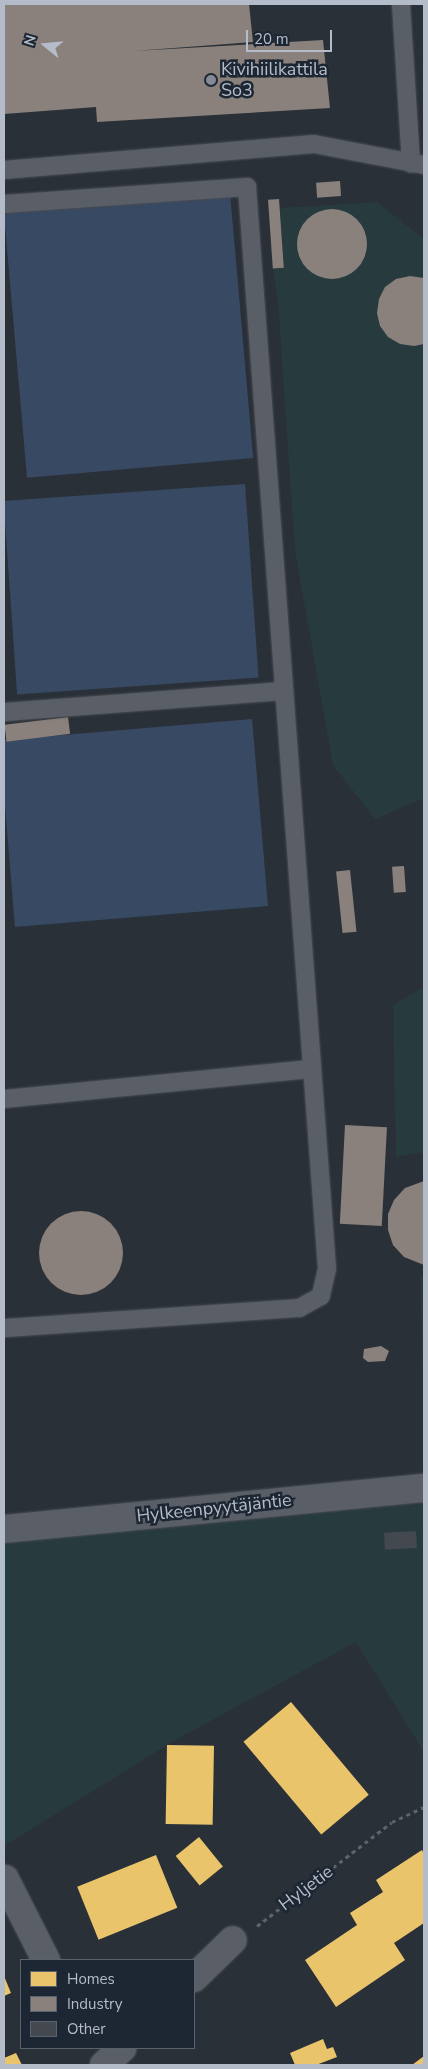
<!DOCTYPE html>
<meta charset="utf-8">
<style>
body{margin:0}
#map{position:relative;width:428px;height:2069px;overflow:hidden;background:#2a3038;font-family:"Nunito Sans",sans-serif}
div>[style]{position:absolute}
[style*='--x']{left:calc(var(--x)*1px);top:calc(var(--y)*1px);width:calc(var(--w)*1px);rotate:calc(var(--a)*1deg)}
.green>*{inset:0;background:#273a3e}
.water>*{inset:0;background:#384963;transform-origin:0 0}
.homes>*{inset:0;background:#e9c46a;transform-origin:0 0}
.industry>*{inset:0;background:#8a817c;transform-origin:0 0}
.round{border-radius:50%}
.building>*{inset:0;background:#444950;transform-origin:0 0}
.path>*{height:3px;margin-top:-1.5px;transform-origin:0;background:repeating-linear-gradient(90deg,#5d636a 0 4px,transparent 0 8px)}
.roads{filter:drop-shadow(0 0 1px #484c53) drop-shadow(0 0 1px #484c53)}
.service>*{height:18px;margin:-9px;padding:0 9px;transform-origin:9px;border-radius:9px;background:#5a5e66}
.minor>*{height:28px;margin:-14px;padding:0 14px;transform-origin:14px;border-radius:14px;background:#5a5e66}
.tertiary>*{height:28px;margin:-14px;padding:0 14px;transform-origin:14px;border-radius:14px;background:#5a5e66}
.dots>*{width:14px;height:14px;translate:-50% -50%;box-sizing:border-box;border:2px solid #1d2633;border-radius:50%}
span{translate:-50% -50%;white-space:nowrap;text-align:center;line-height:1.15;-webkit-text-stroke:5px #1d2633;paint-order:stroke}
.poi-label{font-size:18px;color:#b4bcc9}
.left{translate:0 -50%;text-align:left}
.street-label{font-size:18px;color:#b4bcc9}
.frame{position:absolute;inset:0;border:5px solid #b4bcc9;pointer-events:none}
.legend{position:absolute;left:20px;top:1959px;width:175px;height:90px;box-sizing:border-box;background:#1d2633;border:1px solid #59626f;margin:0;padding:6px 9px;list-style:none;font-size:15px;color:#b4bcc9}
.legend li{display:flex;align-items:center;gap:10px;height:25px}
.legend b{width:25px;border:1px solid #59626f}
.north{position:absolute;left:20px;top:20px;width:50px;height:50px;-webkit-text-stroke:4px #1d2633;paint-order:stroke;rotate:287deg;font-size:14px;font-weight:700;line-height:20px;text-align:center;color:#b4bcc9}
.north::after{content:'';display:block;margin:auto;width:18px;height:22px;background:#b4bcc9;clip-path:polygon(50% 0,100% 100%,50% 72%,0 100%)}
.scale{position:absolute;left:246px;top:30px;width:86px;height:22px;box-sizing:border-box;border:2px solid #b4bcc9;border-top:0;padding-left:6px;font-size:15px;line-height:18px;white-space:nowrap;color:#b4bcc9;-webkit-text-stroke:4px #1d2633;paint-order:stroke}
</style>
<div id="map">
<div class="green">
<div style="clip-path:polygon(377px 202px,424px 239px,424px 798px,375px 819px,333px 765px,295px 551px,278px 302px,273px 268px,284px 268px,280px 208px)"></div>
<div style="clip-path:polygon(424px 973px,424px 1152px,396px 1157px,393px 1005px,424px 987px)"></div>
<div style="clip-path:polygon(424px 1276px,424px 1405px,420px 1277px)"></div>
<div style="clip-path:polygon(424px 1495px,424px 1752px,356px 1642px,177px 1739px,4px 1846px,4px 1544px)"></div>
</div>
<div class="water">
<div style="left:230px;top:193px;width:266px;height:227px;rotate:85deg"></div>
<div style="left:245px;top:484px;width:194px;height:242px;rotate:86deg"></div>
<div style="clip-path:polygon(252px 719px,268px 906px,15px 927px,4px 794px,4px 740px)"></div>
</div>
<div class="homes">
<div style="left:291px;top:1702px;width:121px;height:62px;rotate:50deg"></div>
<div style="left:167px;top:1745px;width:47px;height:79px;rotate:1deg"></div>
<div style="left:199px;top:1837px;width:38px;height:30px;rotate:51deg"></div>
<div style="clip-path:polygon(422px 1850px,424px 1854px,424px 1923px,394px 1943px,405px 1960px,336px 2007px,305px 1960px,357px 1925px,350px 1913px,383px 1892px,376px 1880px)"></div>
<div style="left:156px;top:1855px;width:57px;height:85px;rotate:68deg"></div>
<div style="clip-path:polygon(4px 1976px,11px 1993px,4px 1996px)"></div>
<div style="clip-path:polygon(323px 2039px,327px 2049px,333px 2047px,337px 2057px,316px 2065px,295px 2065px,290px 2053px)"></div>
<div style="clip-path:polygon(16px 2053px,22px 2065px,4px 2065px,4px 2058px)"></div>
<div style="clip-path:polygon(424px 2056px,424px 2065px,412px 2065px)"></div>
</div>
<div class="industry">
<div style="clip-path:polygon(4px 4px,249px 4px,253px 42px,134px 51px,323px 40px,330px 108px,97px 122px,96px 107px,4px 114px)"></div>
<div style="left:340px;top:181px;width:15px;height:24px;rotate:86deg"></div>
<div style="left:279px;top:199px;width:69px;height:11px;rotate:86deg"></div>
<div class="round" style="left:297px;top:209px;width:70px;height:70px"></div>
<div style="clip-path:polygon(410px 276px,424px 278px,424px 344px,414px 346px,400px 344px,388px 337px,380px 326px,377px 313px,379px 299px,385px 287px,396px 279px)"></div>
<div style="left:68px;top:717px;width:17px;height:64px;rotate:83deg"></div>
<div style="left:404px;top:866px;width:26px;height:12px;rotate:86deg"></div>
<div style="left:350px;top:870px;width:62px;height:14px;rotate:84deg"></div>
<div style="left:345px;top:1125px;width:42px;height:99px;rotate:3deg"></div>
<div style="clip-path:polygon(424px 1181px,424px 1265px,404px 1257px,393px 1245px,388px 1230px,388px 1214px,394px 1200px,405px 1188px)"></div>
<div class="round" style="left:39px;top:1211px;width:84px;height:84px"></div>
<div style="clip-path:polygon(381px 1346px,389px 1351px,385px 1361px,368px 1362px,363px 1358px,364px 1349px)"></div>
</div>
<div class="building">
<div style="left:416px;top:1531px;width:17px;height:32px;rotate:87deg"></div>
</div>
<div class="path">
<div style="--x:257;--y:1926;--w:170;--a:-37.6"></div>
<div style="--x:392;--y:1822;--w:35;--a:-25"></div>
</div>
<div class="roads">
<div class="service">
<div style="--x:401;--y:4;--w:160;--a:86.4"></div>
<div style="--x:4;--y:170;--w:311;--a:-4.8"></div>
<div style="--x:314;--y:144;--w:112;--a:10.8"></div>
<div style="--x:4;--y:204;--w:244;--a:-4"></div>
<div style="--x:247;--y:187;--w:1085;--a:85.77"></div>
<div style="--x:327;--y:1269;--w:28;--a:103"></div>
<div style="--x:321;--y:1296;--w:25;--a:151"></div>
<div style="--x:299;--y:1308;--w:296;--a:176.1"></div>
<div style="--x:4;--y:712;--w:281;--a:-4.3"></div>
<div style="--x:4;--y:1099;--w:309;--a:-5.6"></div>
</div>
<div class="minor">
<div style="--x:5;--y:1879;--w:91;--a:63.2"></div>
<div style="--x:194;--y:1978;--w:54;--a:-44.3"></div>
<div style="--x:104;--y:2065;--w:25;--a:-43"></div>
</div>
<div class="tertiary">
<div style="--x:4;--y:1529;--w:422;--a:-5.6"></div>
</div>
</div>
<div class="dots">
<div style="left:211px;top:80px;background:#848b96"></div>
</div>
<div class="poi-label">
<span class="left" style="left:221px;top:80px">Kivihiilikattila<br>So3</span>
</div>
<div class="street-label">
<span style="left:214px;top:1508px;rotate:-6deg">Hylkeenpyytäjäntie</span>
<span style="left:306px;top:1888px;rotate:-37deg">Hyljetie</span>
</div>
<div class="frame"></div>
<ul class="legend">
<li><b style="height:14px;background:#e9c46a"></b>Homes</li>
<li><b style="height:14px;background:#8a817c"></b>Industry</li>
<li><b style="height:14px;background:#444950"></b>Other</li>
</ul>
<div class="north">N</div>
<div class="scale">20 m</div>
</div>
